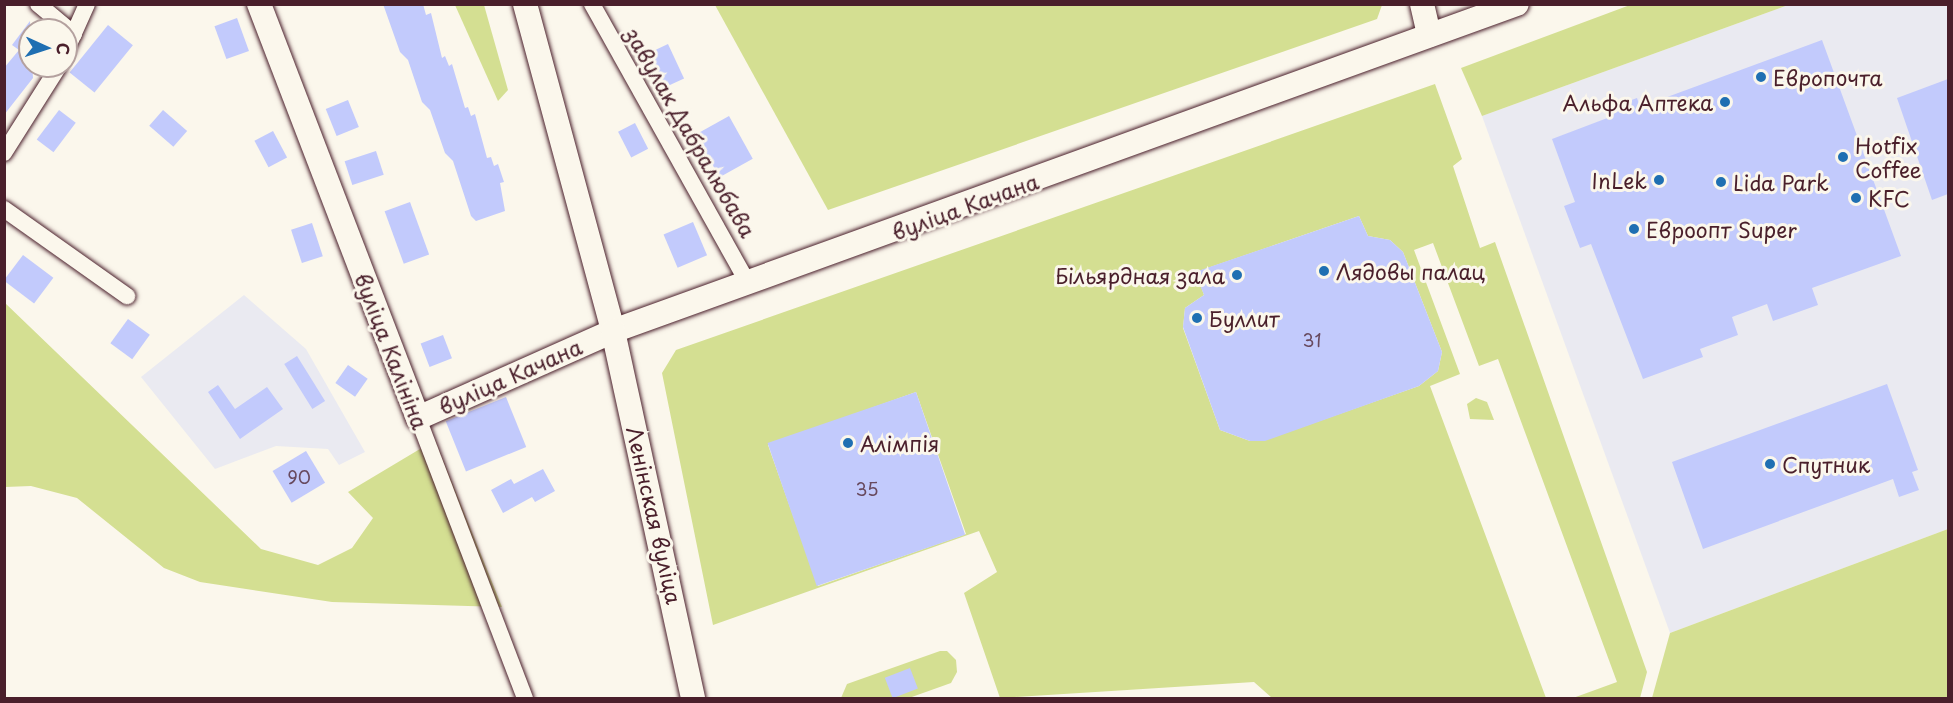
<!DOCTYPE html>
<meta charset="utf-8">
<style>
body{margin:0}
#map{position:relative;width:1953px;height:703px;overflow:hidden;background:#fbf7ec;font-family:"Playpen Sans",sans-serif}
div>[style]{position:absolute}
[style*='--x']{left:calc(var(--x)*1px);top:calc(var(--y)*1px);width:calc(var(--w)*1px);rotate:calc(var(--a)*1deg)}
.built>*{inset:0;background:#eaeaf1}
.green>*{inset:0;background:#d4df92}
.building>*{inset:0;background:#c2cafc;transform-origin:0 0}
.roads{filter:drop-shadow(0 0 2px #4a1f2b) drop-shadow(0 0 2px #4a1f2b)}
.minor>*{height:16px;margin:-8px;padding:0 8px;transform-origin:8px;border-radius:8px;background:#fbf7ec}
.secondary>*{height:24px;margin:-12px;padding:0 12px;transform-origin:12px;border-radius:12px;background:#fbf7ec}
.dots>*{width:16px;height:16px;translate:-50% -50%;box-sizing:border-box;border:3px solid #fbf7ec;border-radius:50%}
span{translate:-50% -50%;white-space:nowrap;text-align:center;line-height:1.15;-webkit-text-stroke:6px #fbf7ec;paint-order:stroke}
.number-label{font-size:18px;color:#684a5f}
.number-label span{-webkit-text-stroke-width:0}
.poi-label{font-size:21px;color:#4a1f2b}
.left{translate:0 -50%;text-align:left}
.right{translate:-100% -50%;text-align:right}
.street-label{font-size:21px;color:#4a1f2b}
.frame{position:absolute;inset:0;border:6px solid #4a1f2b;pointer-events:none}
.north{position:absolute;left:18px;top:18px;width:60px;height:60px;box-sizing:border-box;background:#fbf7ec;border:2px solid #b4a19f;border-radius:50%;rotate:93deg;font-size:16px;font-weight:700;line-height:24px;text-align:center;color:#4a1f2b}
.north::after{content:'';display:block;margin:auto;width:21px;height:27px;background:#1f6fb2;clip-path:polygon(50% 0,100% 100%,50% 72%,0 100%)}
</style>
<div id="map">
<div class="built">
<div style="clip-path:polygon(1788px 5px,1948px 5px,1948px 529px,1670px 633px,1482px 116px)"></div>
<div style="clip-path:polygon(244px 295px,306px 349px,365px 452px,339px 465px,328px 449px,276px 446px,215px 469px,141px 377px)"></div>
</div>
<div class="green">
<div style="clip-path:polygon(455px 5px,484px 5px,508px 90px,498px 101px)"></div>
<div style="clip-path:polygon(715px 5px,1382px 5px,1377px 19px,828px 210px)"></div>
<div style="clip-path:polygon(1630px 5px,1788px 5px,1482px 116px,1461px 68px)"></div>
<div style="clip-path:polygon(evenodd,1435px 84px,1462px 159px,1453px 166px,1480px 248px,1495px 242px,1647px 672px,1640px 698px,1573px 698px,1617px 682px,1498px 359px,1479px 366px,1433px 243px,1414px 250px,1460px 374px,1430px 386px,1546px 698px,1272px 698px,1254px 682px,1000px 698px,964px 593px,997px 572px,979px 531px,713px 625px,662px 373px,676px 350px,1435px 84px,1359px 216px,1368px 236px,1390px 240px,1403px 252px,1442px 352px,1438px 371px,1419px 386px,1265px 440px,1250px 441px,1220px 430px,1183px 328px,1185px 308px,1204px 295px,1196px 272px,1359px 216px,1435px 84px,916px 392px,966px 534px,818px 586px,768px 445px,916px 392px)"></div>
<div style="clip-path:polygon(4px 302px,261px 549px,318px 565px,352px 548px,373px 518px,348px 492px,435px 440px,502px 607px,332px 602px,200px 582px,164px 568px,77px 498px,31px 486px,5px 487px)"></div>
<div style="clip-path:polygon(1476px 398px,1487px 402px,1494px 420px,1470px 419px,1467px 404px)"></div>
<div style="clip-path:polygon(1948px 529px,1948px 698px,1652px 698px,1670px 633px)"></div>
<div style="clip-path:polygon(940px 651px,947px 651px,956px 660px,957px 672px,951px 683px,909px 698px,841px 698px,847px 684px)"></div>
</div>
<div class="building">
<div style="clip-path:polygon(383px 4px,423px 4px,426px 15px,431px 13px,442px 58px,445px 56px,449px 66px,452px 64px,465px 108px,468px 107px,471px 116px,475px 114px,487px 158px,491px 157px,494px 166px,498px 164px,504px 182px,500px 183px,505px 211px,476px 221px,471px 216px,453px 161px,445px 153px,430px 110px,422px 102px,408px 60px,400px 52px)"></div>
<div style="left:237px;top:18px;width:35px;height:24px;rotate:70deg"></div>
<div style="clip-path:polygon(30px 21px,33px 78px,4px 115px,4px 68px,19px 50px,12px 45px)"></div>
<div style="left:108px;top:25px;width:32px;height:61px;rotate:39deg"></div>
<div style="clip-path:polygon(1822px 40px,1901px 256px,1812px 288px,1818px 305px,1773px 321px,1767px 304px,1732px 317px,1738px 335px,1700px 349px,1703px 357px,1643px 379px,1591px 244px,1580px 248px,1564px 206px,1575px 202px,1552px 139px,1610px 117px,1607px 109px,1637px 98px,1640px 107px)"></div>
<div style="left:668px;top:44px;width:38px;height:27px;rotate:65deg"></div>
<div style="clip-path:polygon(1948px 79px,1948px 194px,1932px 200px,1897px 98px)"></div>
<div style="left:348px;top:100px;width:29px;height:24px;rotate:68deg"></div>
<div style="left:59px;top:110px;width:21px;height:37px;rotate:37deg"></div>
<div style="left:163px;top:110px;width:32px;height:21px;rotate:41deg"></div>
<div style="left:729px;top:116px;width:49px;height:38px;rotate:61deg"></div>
<div style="left:635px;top:123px;width:29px;height:19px;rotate:63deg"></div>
<div style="left:273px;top:131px;width:30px;height:21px;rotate:62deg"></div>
<div style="left:376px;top:151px;width:25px;height:33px;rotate:72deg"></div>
<div style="left:410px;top:202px;width:56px;height:27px;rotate:70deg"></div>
<div style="clip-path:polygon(1359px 216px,1368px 236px,1390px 240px,1403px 252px,1442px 352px,1438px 371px,1419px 386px,1265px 441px,1250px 441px,1220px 430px,1183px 327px,1185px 308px,1204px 295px,1195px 272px)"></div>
<div style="left:693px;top:222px;width:36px;height:32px;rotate:67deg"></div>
<div style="left:312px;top:223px;width:35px;height:22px;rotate:72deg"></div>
<div style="left:23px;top:255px;width:38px;height:32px;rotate:37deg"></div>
<div style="left:128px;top:319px;width:27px;height:30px;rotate:36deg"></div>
<div style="left:443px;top:335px;width:25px;height:24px;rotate:69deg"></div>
<div style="left:297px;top:356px;width:53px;height:15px;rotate:58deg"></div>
<div style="left:348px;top:365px;width:24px;height:22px;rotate:35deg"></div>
<div style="clip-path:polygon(1887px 384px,1918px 470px,1912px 472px,1919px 490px,1899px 497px,1893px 479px,1703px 549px,1672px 462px)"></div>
<div style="clip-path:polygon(218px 385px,235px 409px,267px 387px,283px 409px,240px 439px,208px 392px)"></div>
<div style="left:916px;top:392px;width:151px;height:157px;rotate:71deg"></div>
<div style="left:506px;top:397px;width:54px;height:65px;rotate:68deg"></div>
<div style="left:306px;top:451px;width:37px;height:39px;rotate:59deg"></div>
<div style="clip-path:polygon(543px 469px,555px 491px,535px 502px,532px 497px,503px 513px,491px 490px,511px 479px,514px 484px)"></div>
<div style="left:910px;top:668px;width:22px;height:27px;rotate:69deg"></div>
</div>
<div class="roads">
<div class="minor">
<div style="--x:38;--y:4;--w:47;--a:39.8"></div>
<div style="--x:592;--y:4;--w:320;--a:60.8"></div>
<div style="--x:66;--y:51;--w:51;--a:-65.9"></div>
<div style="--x:4;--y:153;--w:103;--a:-57.7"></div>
<div style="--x:4;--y:209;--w:151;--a:35.3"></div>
<div style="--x:418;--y:418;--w:300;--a:69.1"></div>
</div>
<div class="secondary">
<div style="--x:259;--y:4;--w:443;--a:69"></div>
<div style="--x:418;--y:418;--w:214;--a:-24"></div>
<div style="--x:613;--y:331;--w:961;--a:-19.89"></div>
<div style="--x:525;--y:4;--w:339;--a:74.9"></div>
<div style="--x:613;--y:331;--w:376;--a:77.7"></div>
<div style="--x:1422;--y:4;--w:32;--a:77"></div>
</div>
</div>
<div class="dots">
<div style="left:1761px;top:77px;background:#1f6fb2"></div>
<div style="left:1725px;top:102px;background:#1f6fb2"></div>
<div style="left:1843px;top:157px;background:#1f6fb2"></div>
<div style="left:1659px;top:180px;background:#1f6fb2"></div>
<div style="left:1721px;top:182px;background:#1f6fb2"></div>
<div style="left:1856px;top:198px;background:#1f6fb2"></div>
<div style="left:1634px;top:229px;background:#1f6fb2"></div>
<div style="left:1324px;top:271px;background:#1f6fb2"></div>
<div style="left:1237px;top:275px;background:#1f6fb2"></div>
<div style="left:1197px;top:318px;background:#1f6fb2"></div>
<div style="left:848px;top:443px;background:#1f6fb2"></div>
<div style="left:1770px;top:464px;background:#1f6fb2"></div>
</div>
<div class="number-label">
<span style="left:1312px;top:340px">31</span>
<span style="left:299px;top:477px">90</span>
<span style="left:867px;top:489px">35</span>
</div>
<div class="poi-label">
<span class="left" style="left:1773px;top:77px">Европочта</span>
<span class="right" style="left:1713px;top:102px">Альфа Аптека</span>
<span class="left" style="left:1855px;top:157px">Hotfix<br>Coffee</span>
<span class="right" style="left:1647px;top:180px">InLek</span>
<span class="left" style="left:1733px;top:182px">Lida Park</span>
<span class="left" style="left:1868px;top:198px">KFC</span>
<span class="left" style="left:1646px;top:229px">Евроопт Super</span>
<span class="left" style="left:1336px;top:271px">Лядовы палац</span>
<span class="right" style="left:1225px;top:275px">Більярдная зала</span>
<span class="left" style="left:1209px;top:318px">Буллит</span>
<span class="left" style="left:860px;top:443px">Алімпія</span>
<span class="left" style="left:1782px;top:464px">Спутник</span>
</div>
<div class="street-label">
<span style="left:691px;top:132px;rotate:60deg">завулак Дабралюбава</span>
<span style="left:965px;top:206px;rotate:-20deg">вуліца Качана</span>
<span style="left:392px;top:351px;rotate:69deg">вуліца Калініна</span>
<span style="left:510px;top:376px;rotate:-24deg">вуліца Качана</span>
<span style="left:655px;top:515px;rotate:77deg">Ленінская вуліца</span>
</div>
<div class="frame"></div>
<div class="north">С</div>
</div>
